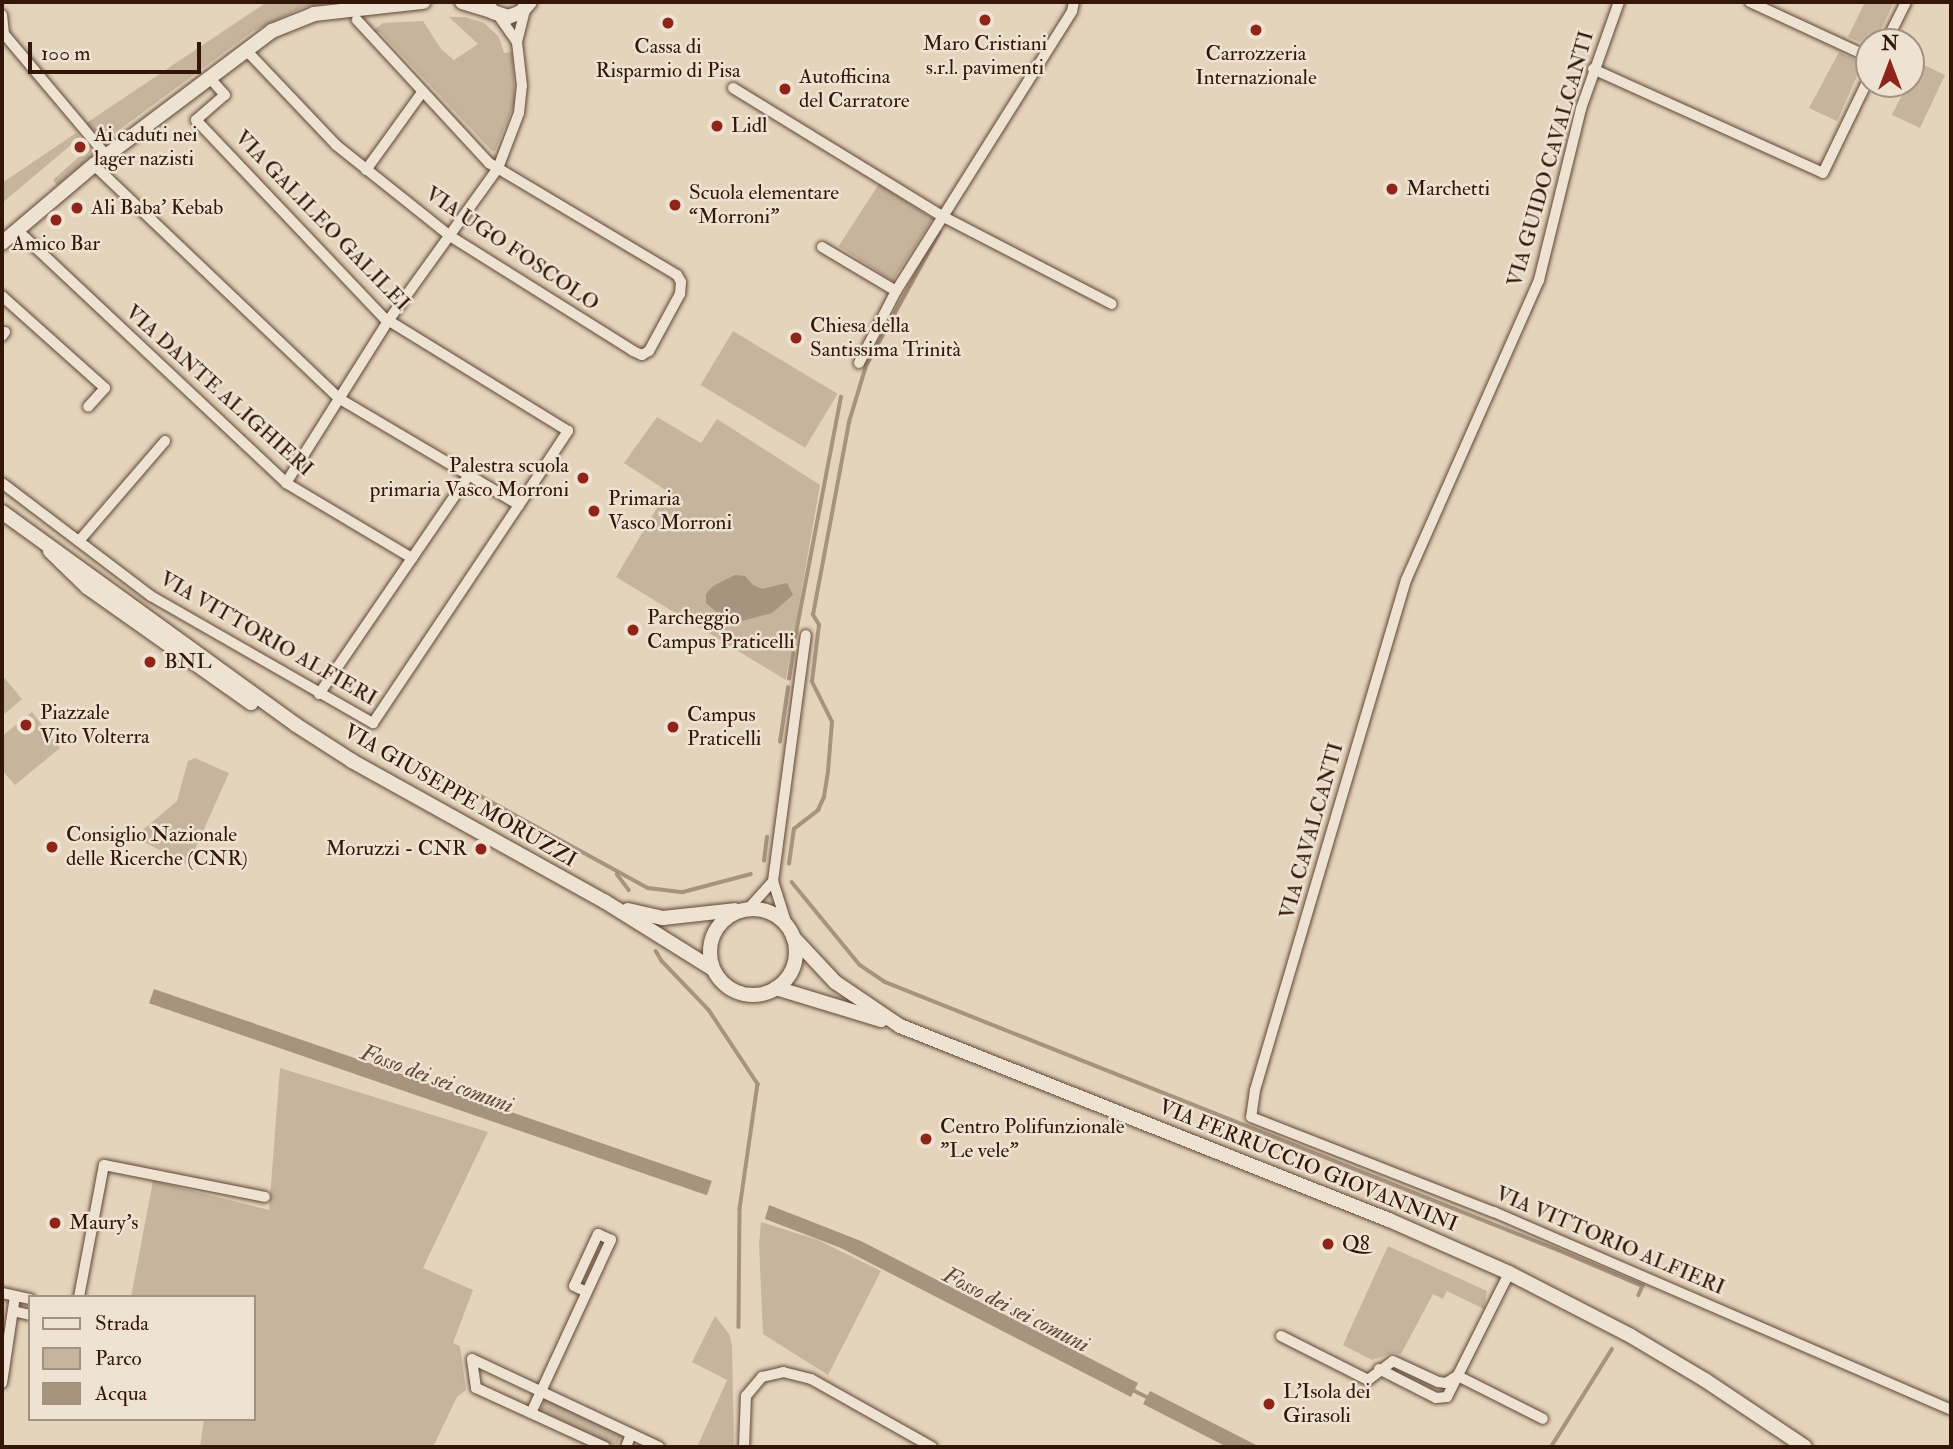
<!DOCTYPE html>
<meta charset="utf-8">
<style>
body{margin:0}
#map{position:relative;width:1953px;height:1449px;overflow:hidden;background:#e5d4bc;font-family:"IM FELL Double Pica",serif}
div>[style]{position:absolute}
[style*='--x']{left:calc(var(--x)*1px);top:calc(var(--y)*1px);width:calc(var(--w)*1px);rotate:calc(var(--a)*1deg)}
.green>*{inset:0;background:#c7b49d;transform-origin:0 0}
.water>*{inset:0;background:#a8937e;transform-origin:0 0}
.stream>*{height:3.5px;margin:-1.75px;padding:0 1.75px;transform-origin:1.75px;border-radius:1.75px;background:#a8937e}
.roads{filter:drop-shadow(0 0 2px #604634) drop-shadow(0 0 2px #604634)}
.street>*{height:10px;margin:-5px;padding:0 5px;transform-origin:5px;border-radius:5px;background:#eee3d3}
.secondary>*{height:14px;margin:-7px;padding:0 7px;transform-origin:7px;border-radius:7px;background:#eee3d3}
.secondary>.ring{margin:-7px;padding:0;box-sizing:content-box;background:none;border:14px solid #eee3d3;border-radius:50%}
.dots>*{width:19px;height:19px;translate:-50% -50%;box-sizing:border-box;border:4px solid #eee3d3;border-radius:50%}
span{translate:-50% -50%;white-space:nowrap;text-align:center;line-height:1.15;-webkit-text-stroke:5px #eee3d3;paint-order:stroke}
.poi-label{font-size:21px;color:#331607}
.left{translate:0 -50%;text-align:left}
.right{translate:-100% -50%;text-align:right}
.street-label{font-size:21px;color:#331607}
.water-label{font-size:23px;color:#624837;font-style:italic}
.frame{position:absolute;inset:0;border:4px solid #331607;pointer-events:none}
.legend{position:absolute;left:28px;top:1295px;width:228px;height:126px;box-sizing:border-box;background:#eee3d3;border:2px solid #a39181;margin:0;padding:9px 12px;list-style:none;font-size:21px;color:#331607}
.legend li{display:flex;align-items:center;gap:14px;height:35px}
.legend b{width:35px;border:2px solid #a39181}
.north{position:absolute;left:1855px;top:28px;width:70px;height:70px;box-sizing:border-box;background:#eee3d3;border:2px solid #a39181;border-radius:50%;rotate:0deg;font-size:19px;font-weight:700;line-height:28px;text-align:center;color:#331607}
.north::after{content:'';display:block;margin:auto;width:24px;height:32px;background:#8f2418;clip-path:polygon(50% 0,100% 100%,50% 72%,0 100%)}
.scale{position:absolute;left:28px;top:42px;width:173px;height:32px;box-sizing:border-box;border:4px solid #331607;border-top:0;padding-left:9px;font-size:21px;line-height:24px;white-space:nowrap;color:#331607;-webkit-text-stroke:5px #eee3d3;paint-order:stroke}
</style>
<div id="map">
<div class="green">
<div style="clip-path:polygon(267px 2px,344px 2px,304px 7px,253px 31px,111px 136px,96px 135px,85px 124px)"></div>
<div style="clip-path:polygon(1865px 2px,1894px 2px,1876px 40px,1867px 45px,1848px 37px)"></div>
<div style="clip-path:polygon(449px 17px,465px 17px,484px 23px,499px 37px,504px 53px,512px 52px,515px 102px,495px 151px,492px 151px,380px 32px,374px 34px,375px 29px,383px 23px,423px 21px,441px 49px,454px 60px,478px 44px)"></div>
<div style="clip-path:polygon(1839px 52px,1860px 62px,1861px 67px,1837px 121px,1809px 108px)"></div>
<div style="clip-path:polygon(1918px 62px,1945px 75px,1920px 128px,1892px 115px,1907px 84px,1911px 84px)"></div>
<div style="clip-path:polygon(76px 133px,94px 154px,57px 185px,53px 180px,81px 155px,71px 145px,2px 203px,2px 183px)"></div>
<div style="left:879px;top:184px;width:64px;height:74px;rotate:33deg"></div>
<div style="left:733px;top:331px;width:122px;height:63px;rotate:31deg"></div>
<div style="clip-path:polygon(657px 417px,701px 443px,717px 419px,820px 485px,786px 680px,616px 577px,667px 491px,624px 463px)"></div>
<div style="clip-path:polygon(2px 675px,22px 699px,2px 716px)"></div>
<div style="clip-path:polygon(32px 712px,60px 748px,15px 785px,2px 770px,2px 736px)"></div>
<div style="clip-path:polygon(195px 758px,229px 773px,188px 865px,146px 843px,138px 834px,177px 801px,188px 761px)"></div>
<div style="clip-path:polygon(280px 1068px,488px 1132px,423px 1268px,473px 1290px,453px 1343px,460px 1346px,466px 1390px,457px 1397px,433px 1447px,200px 1447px,204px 1419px,254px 1419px,254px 1297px,131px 1297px,153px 1181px,269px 1210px)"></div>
<div style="clip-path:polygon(761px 1222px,818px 1240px,881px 1271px,828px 1375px,763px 1334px,759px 1244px)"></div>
<div style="clip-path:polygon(1388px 1246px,1487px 1291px,1484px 1309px,1447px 1291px,1443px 1299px,1433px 1294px,1401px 1354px,1393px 1353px,1372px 1360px,1343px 1345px)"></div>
<div style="clip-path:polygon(715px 1316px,729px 1334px,732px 1345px,734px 1447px,697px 1447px,727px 1380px,692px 1362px)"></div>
<div style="left:546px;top:1398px;width:84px;height:14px;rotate:25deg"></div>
</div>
<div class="water">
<div style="clip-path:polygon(735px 575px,745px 576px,753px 585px,762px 589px,787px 583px,793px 595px,772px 613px,738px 622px,727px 621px,706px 603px,706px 594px,713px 586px)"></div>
<div style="left:154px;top:989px;width:590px;height:15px;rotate:19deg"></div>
<div style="clip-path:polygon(769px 1205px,861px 1241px,1138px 1383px,1131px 1397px,841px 1248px,765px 1219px)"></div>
<div style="clip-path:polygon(1150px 1391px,1260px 1447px,1227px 1447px,1143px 1404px)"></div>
</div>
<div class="stream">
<div style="--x:795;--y:638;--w:245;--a:-79.2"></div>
<div style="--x:789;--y:679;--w:26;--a:-81"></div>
<div style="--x:780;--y:742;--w:55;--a:-81.6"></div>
<div style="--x:415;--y:760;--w:266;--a:28.8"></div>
<div style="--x:648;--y:888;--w:35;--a:7"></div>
<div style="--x:683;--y:892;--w:70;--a:-14.8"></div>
<div style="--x:764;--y:861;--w:24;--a:-83"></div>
<div style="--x:789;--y:864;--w:35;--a:-82"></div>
<div style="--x:794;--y:829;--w:31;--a:-38"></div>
<div style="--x:818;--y:810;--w:14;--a:-65"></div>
<div style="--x:824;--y:797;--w:26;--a:-81"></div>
<div style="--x:828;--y:771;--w:49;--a:-85.3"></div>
<div style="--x:832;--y:722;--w:45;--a:-116.6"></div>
<div style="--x:812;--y:682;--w:57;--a:-83"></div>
<div style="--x:819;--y:625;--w:12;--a:-121"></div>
<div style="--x:813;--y:615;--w:196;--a:-79.4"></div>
<div style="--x:849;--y:422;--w:59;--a:-73.1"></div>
<div style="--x:866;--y:366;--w:152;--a:-61.2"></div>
<div style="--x:617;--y:874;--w:20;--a:53"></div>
<div style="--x:792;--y:882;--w:107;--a:50.7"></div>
<div style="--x:860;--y:965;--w:30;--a:34"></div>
<div style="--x:885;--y:982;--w:724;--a:21.71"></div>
<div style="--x:1558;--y:1250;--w:92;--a:23"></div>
<div style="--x:1643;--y:1286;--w:10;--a:114"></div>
<div style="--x:656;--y:951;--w:12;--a:59"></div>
<div style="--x:662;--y:961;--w:68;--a:46.2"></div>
<div style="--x:709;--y:1010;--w:89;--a:56.5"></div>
<div style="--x:758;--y:1084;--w:126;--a:98.2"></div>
<div style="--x:740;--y:1209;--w:118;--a:90.5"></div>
<div style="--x:1131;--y:1389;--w:20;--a:27"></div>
<div style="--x:1551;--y:1447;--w:115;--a:-58.1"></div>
</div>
<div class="roads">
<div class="street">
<div style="--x:1619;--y:2;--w:114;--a:109.6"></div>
<div style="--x:1581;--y:109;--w:176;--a:103.8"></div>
<div style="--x:1539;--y:280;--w:328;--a:113.9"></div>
<div style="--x:1406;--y:580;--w:532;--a:106.49"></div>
<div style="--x:1255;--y:1090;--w:27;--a:98"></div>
<div style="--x:1251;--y:1117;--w:261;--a:21.4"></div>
<div style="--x:1494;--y:1212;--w:498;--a:23.4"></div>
<div style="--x:1750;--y:2;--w:131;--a:24.8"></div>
<div style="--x:2;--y:15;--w:19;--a:84"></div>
<div style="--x:4;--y:34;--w:158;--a:49.9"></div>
<div style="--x:517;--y:42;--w:34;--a:-76"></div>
<div style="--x:1886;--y:42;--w:45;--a:-63.4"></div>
<div style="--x:246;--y:50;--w:131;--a:46.5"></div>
<div style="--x:336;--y:145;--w:146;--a:38.6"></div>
<div style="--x:450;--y:236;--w:216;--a:32.1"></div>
<div style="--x:633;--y:351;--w:10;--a:24"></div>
<div style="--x:642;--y:355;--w:8;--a:-30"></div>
<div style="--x:649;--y:351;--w:65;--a:-61.5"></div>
<div style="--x:680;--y:294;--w:12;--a:-85"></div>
<div style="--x:681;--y:282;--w:8;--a:-120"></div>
<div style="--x:677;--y:275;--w:219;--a:-149.2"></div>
<div style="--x:489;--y:163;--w:195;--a:-132.7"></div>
<div style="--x:1593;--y:69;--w:252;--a:24.3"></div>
<div style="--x:1823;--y:173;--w:106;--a:-64.2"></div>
<div style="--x:733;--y:88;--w:245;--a:31.5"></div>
<div style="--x:942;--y:216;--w:191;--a:27.4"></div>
<div style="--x:94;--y:165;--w:340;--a:43.6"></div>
<div style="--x:340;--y:399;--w:208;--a:30.6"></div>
<div style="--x:519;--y:505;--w:89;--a:-56.5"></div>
<div style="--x:568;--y:431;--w:216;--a:-148.4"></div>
<div style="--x:384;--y:318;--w:273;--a:-133.5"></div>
<div style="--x:196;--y:120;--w:38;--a:-41"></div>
<div style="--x:225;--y:95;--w:24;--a:-132"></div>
<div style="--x:366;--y:170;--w:97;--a:-54.2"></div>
<div style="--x:17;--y:230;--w:369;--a:43.2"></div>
<div style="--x:286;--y:483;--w:147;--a:30.8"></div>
<div style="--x:822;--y:247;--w:86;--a:30.7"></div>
<div style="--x:2;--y:296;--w:138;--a:41.8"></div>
<div style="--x:105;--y:388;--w:25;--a:132"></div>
<div style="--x:2;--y:336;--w:5;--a:-53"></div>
<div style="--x:859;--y:363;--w:81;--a:-62.8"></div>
<div style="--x:896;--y:291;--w:331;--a:-57.8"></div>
<div style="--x:1072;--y:11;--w:9;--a:-77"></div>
<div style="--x:2;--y:483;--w:187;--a:37.2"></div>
<div style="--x:151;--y:596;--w:256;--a:29.8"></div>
<div style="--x:373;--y:723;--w:262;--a:-56.2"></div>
<div style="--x:286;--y:483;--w:191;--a:-57.8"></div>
<div style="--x:388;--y:321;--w:188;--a:-54.3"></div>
<div style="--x:498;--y:168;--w:59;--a:-69.1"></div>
<div style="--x:519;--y:113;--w:27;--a:-84"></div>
<div style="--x:522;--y:86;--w:44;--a:-96.5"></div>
<div style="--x:517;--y:42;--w:32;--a:-125"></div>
<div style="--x:79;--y:541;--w:132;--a:-49.3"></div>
<div style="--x:319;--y:694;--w:265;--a:-55.6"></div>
<div style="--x:748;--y:909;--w:38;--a:-48"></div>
<div style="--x:787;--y:925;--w:46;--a:-107.7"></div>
<div style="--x:773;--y:881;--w:248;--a:-82.4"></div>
<div style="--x:2;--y:1293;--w:29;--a:12"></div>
<div style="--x:79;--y:1297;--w:134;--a:-79.3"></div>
<div style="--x:104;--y:1165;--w:164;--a:11.2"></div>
<div style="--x:13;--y:1311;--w:17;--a:13"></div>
<div style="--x:1281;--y:1336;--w:97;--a:26.8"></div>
<div style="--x:1368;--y:1380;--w:31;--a:-37"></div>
<div style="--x:1393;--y:1361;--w:50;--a:25"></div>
<div style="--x:1438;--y:1382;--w:8;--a:7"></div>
<div style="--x:1446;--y:1383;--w:13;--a:-32"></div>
<div style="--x:1379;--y:1369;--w:64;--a:27"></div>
<div style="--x:1436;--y:1398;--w:11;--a:-5"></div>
<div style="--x:1447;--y:1397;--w:139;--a:-63.4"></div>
<div style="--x:1458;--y:1376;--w:95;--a:26.8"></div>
<div style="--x:2;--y:1383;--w:88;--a:-81.5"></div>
<div style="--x:531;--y:1413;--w:191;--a:-65.2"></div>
<div style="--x:611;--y:1240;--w:14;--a:-155"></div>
<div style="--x:598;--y:1234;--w:57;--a:114.8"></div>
<div style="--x:574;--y:1286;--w:14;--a:25"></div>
<div style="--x:605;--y:1447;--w:142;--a:-155.4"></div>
<div style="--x:476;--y:1388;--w:29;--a:-98"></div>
<div style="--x:472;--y:1359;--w:207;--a:25.2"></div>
<div style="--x:626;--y:1447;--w:14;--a:-69"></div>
<div style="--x:744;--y:1447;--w:51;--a:-87.8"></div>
<div style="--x:746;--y:1396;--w:25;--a:-50"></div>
<div style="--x:762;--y:1377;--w:22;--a:-13"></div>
<div style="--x:783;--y:1372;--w:29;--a:14"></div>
<div style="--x:811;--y:1379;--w:139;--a:29.3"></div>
</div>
<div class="secondary">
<div style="--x:462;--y:2;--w:30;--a:17"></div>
<div style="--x:485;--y:2;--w:13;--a:51"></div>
<div style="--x:493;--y:12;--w:16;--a:18"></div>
<div style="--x:508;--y:17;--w:14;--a:-21"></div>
<div style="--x:521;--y:12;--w:13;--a:-48"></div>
<div style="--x:2;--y:243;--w:121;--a:-40.3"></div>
<div style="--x:94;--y:165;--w:223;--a:-37"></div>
<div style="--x:272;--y:31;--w:45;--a:-22"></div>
<div style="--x:314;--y:14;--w:110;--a:-6.3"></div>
<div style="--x:2;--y:512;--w:363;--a:35.9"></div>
<div style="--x:296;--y:725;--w:67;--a:32.7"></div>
<div style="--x:352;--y:761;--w:288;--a:29.1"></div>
<div style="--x:604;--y:901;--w:128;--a:32"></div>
<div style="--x:50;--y:551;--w:52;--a:44.2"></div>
<div style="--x:87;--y:587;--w:201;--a:35.3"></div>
<div class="ring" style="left:710px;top:909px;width:72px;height:72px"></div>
<div style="--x:628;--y:910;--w:36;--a:13"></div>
<div style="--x:663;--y:918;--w:72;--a:-6.3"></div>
<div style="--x:793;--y:937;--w:62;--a:47"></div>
<div style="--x:835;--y:982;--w:78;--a:34.1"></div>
<div style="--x:900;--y:1026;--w:526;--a:21.64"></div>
<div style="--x:1389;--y:1220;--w:131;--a:23.8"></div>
<div style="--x:1509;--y:1273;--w:137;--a:27.3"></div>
<div style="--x:1631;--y:1336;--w:86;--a:30.7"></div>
<div style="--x:1705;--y:1380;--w:120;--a:33.8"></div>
<div style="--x:776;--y:988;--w:110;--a:16.9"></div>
</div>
</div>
<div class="dots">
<div style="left:985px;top:20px;background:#8f2418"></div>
<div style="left:668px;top:23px;background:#8f2418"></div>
<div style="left:1256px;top:30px;background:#8f2418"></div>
<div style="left:785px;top:89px;background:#8f2418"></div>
<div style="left:717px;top:126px;background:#8f2418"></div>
<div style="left:80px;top:147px;background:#8f2418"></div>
<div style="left:1392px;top:189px;background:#8f2418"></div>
<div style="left:675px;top:205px;background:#8f2418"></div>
<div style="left:77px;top:208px;background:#8f2418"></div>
<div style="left:56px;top:220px;background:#8f2418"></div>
<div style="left:796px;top:338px;background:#8f2418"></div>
<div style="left:583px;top:478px;background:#8f2418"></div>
<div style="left:594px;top:511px;background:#8f2418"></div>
<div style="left:633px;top:630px;background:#8f2418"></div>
<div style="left:150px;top:662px;background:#8f2418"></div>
<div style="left:26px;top:725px;background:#8f2418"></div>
<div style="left:673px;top:727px;background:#8f2418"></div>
<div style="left:52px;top:847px;background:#8f2418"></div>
<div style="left:481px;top:849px;background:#8f2418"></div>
<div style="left:926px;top:1139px;background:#8f2418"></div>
<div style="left:55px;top:1223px;background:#8f2418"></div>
<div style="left:1328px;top:1244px;background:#8f2418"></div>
<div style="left:1269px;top:1404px;background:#8f2418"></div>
</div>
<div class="poi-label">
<span style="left:985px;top:56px">Maro Cristiani<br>s.r.l. pavimenti</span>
<span style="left:668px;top:59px">Cassa di<br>Risparmio di Pisa</span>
<span style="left:1256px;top:66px">Carrozzeria<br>Internazionale</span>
<span class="left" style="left:799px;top:89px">Autofficina<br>del Carratore</span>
<span class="left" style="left:731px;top:126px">Lidl</span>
<span class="left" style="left:94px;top:147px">Ai caduti nei<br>lager nazisti</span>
<span class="left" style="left:1406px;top:189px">Marchetti</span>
<span class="left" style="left:689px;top:205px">Scuola elementare<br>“Morroni”</span>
<span class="left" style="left:91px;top:208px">Ali Baba' Kebab</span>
<span style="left:56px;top:244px">Amico Bar</span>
<span class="left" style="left:810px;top:338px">Chiesa della<br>Santissima Trinità</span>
<span class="right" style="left:569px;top:478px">Palestra scuola<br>primaria Vasco Morroni</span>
<span class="left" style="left:608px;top:511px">Primaria<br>Vasco Morroni</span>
<span class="left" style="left:647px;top:630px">Parcheggio<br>Campus Praticelli</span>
<span class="left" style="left:164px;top:662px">BNL</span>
<span class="left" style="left:40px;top:725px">Piazzale<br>Vito Volterra</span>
<span class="left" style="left:687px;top:727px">Campus<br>Praticelli</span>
<span class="left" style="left:66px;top:847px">Consiglio Nazionale<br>delle Ricerche (CNR)</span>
<span class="right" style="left:467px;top:849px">Moruzzi - CNR</span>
<span class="left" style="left:940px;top:1139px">Centro Polifunzionale<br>"Le vele"</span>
<span class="left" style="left:69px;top:1223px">Maury's</span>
<span class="left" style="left:1342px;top:1244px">Q8</span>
<span class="left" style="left:1283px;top:1404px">L’Isola dei<br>Girasoli</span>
</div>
<div class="street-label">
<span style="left:1551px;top:159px;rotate:-74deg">VIA GUIDO CAVALCANTI</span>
<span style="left:322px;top:221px;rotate:46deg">VIA GALILEO GALILEI</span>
<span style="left:512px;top:249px;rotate:34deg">VIA UGO FOSCOLO</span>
<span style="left:219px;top:391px;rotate:42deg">VIA DANTE ALIGHIERI</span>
<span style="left:268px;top:639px;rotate:30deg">VIA VITTORIO ALFIERI</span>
<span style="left:460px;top:796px;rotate:30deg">VIA GIUSEPPE MORUZZI</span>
<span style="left:1312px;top:831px;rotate:-74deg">VIA CAVALCANTI</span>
<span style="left:1308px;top:1166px;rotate:22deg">VIA FERRUCCIO GIOVANNINI</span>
<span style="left:1610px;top:1241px;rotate:23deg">VIA VITTORIO ALFIERI</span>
</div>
<div class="water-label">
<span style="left:437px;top:1079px;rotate:20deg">Fosso dei sei comuni</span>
<span style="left:1016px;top:1310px;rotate:27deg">Fosso dei sei comuni</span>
</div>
<div class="frame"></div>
<ul class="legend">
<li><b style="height:9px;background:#eee3d3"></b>Strada</li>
<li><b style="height:19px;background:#c7b49d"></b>Parco</li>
<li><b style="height:19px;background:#a8937e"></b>Acqua</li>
</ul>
<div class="north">N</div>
<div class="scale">100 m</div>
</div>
